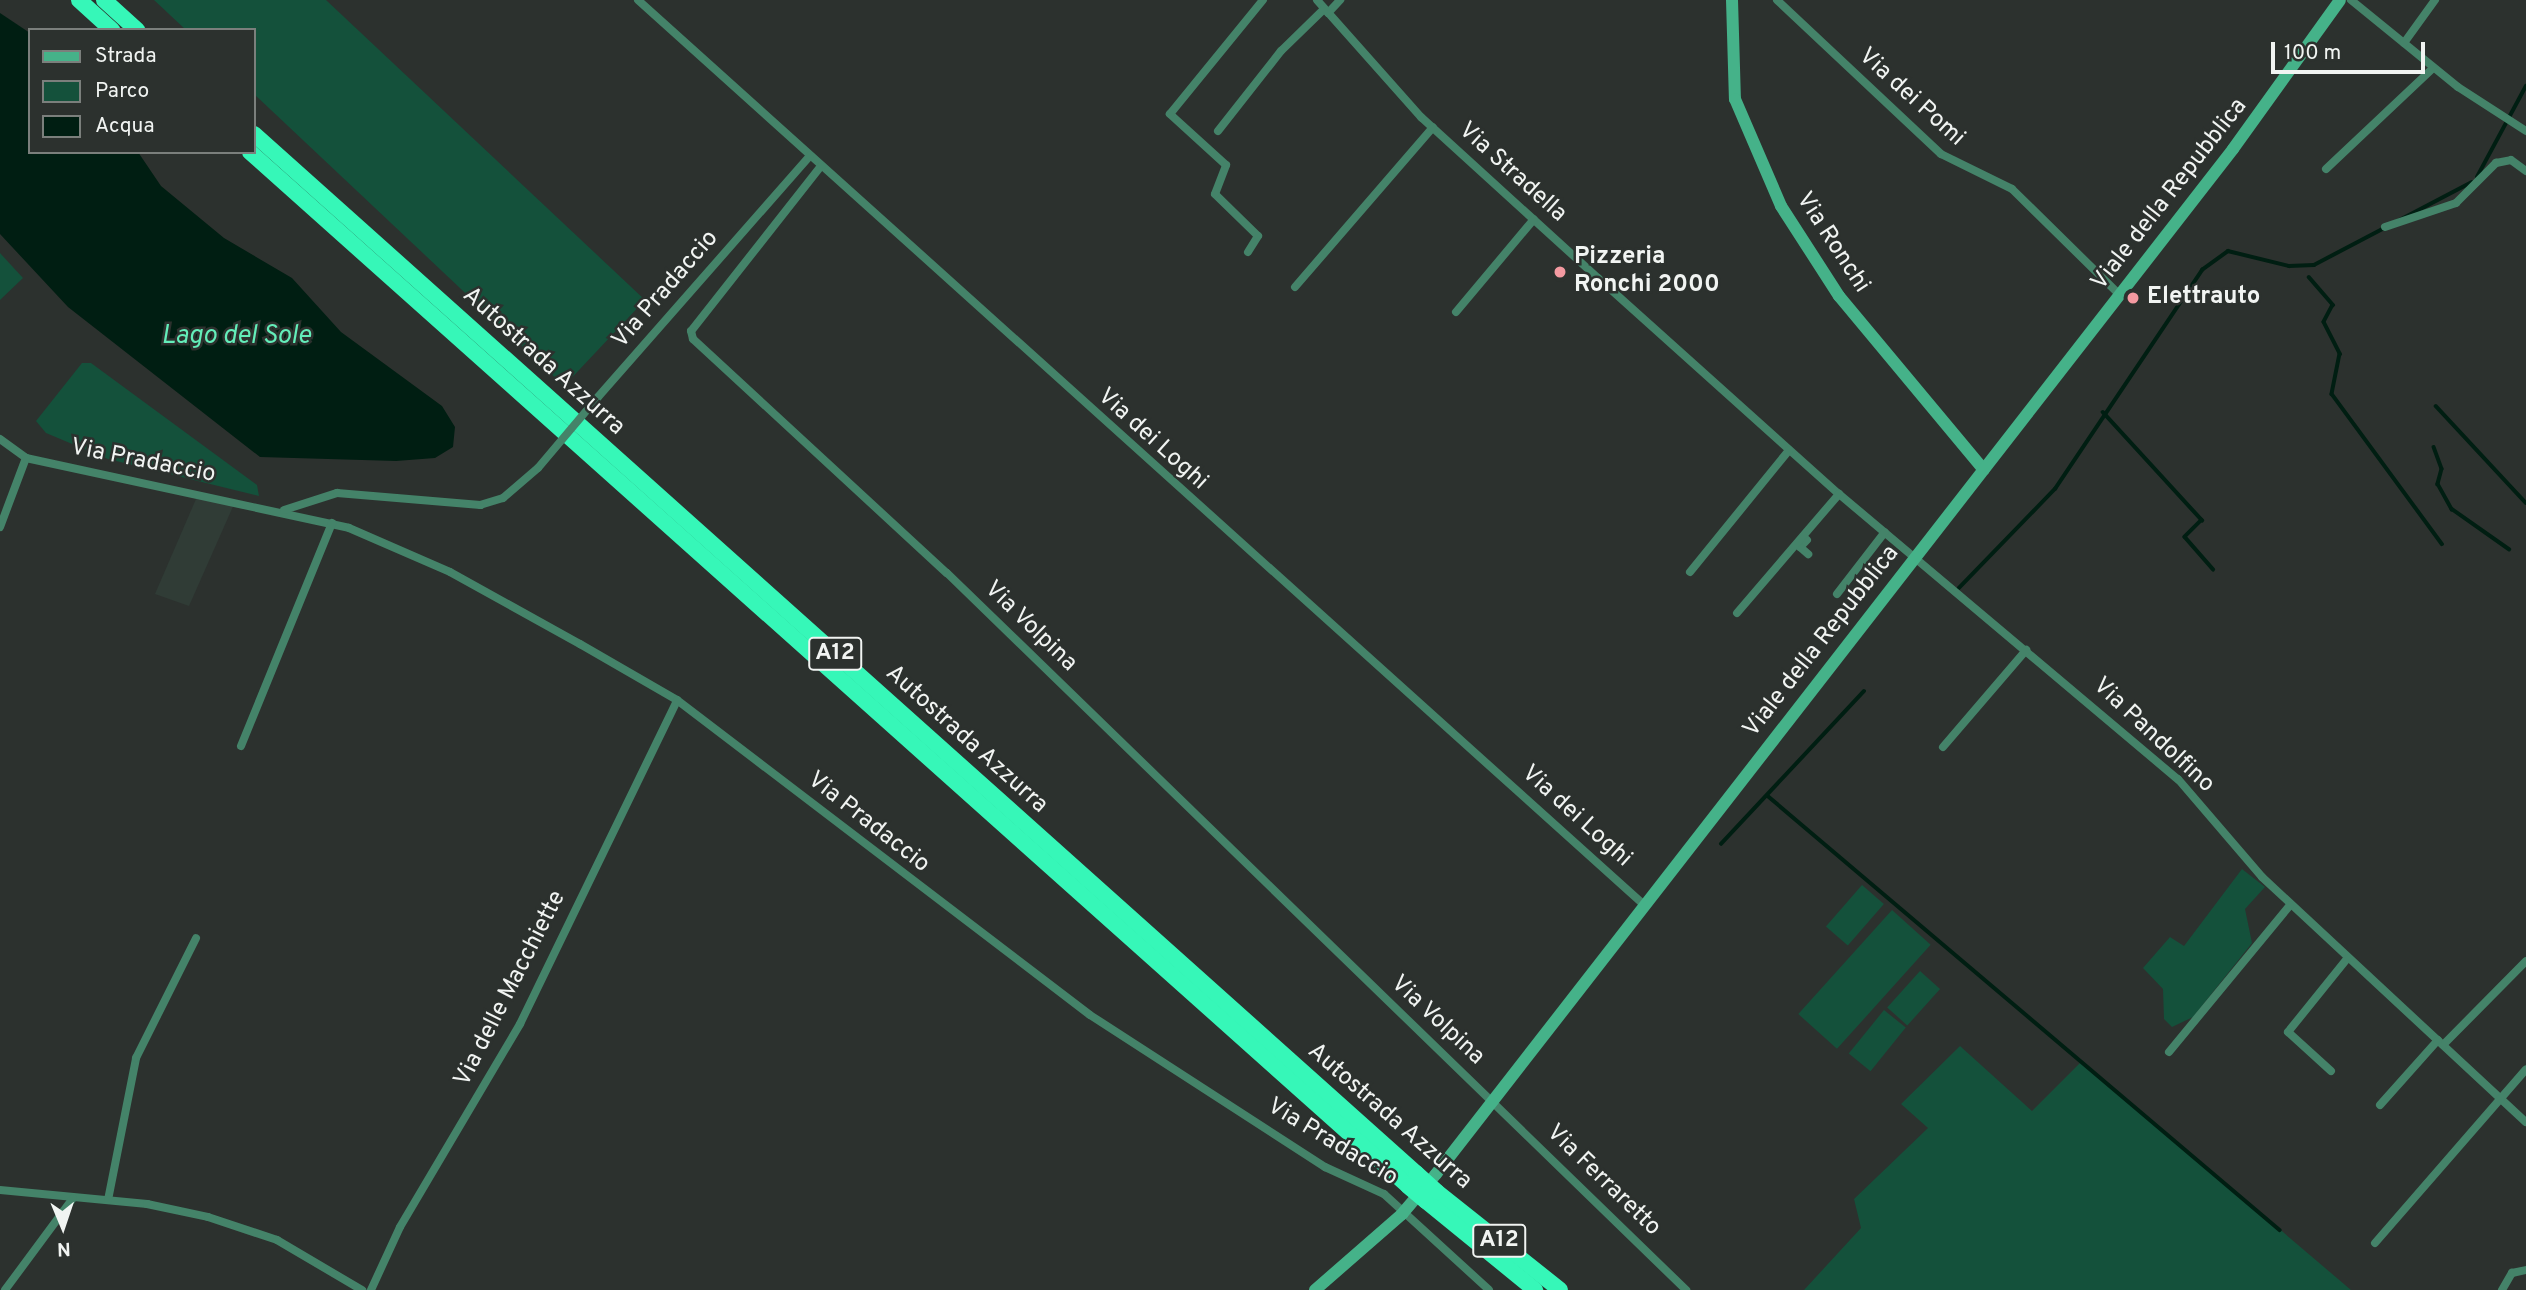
<!DOCTYPE html>
<style>
body{margin:0}
#map{position:relative;width:2526px;height:1290px;overflow:hidden;background:#2c312e;font-family:Overpass,sans-serif}
div>[style]{position:absolute}
[style*='--x']{left:calc(var(--x)*1px);top:calc(var(--y)*1px);width:calc(var(--w)*1px);rotate:calc(var(--a)*1deg)}
.built>*{inset:0;background:#303c36}
.green>*{inset:0;background:#14513b;transform-origin:0 0}
.water>*{inset:0;background:#001e12}
.stream>*{height:3.5px;margin:-1.75px;padding:0 1.75px;transform-origin:1.75px;border-radius:1.75px;background:#001e12}
.street>*{height:8px;margin:-4px;padding:0 4px;transform-origin:4px;border-radius:4px;background:#448369}
.secondary>*{height:12px;margin:-6px;padding:0 6px;transform-origin:6px;border-radius:6px;background:#45b289}
.highway>*{height:16px;margin:-8px;padding:0 8px;transform-origin:8px;border-radius:8px;background:#36f7b8}
.street-bridge>*{height:8px;margin:-4px;padding:0 4px;transform-origin:4px;border-radius:4px;background:#448369}
.highway-bridge>*{height:16px;margin:-8px;padding:0 8px;transform-origin:8px;border-radius:8px;background:#36f7b8}
.dots>*{width:19px;height:19px;translate:-50% -50%;box-sizing:border-box;border:4px solid #2c312e;border-radius:50%}
span{translate:-50% -50%;white-space:nowrap;text-align:center;line-height:1.15;-webkit-text-stroke:5px #2c312e;paint-order:stroke}
.shield-label span{padding:2px 5px;background:#2c312e;border:2px solid;border-radius:5px;-webkit-text-stroke-width:0}
.shield-label{font-size:23px;color:#f1f4f2;font-weight:700}
.street-label{font-size:24px;color:#f1f4f2}
.poi-label{font-size:24px;color:#f1f4f2;font-weight:700}
.left{translate:0 -50%;text-align:left}
.water-label{font-size:26px;color:#63edb9;font-style:italic}
.legend{position:absolute;left:28px;top:28px;width:228px;height:126px;box-sizing:border-box;background:#2c312e;border:2px solid #7b7f7c;margin:0;padding:9px 12px;list-style:none;font-size:21px;color:#f1f4f2}
.legend li{display:flex;align-items:center;gap:14px;height:35px}
.legend b{width:35px;border:2px solid #7b7f7c}
.north{position:absolute;left:28px;top:1192px;width:70px;height:70px;-webkit-text-stroke:5px #2c312e;paint-order:stroke;rotate:178deg;font-size:19px;font-weight:700;line-height:28px;text-align:center;color:#f1f4f2}
.north::after{content:'';display:block;margin:auto;width:24px;height:32px;background:#f1f4f2;clip-path:polygon(50% 0,100% 100%,50% 72%,0 100%)}
.scale{position:absolute;left:2271px;top:42px;width:154px;height:32px;box-sizing:border-box;border:4px solid #f1f4f2;border-top:0;padding-left:9px;font-size:21px;line-height:24px;white-space:nowrap;color:#f1f4f2;-webkit-text-stroke:5px #2c312e;paint-order:stroke}
</style>
<div id="map">
<div class="built">
<div style="clip-path:polygon(196px 499px,235px 502px,189px 606px,155px 594px)"></div>
</div>
<div class="green">
<div style="clip-path:polygon(154px 0,326px 0,645px 300px,564px 386px,254px 94px,254px 30px,186px 30px)"></div>
<div style="clip-path:polygon(0 253px,23px 278px,0 300px)"></div>
<div style="clip-path:polygon(82px 363px,91px 363px,257px 485px,259px 496px,108px 459px,46px 433px,36px 421px)"></div>
<div style="clip-path:polygon(2242px 869px,2265px 887px,2245px 909px,2252px 943px,2193px 1017px,2172px 1027px,2164px 1019px,2163px 989px,2143px 968px,2170px 937px,2184px 946px)"></div>
<div style="left:1862px;top:885px;width:29px;height:55px;rotate:41deg"></div>
<div style="left:1892px;top:910px;width:52px;height:140px;rotate:42deg"></div>
<div style="left:1920px;top:971px;width:27px;height:49px;rotate:42deg"></div>
<div style="left:1884px;top:1010px;width:28px;height:56px;rotate:39deg"></div>
<div style="clip-path:polygon(1960px 1046px,2032px 1111px,2082px 1061px,2351px 1290px,1804px 1290px,1861px 1228px,1854px 1199px,1928px 1128px,1901px 1104px)"></div>
</div>
<div class="water">
<div style="clip-path:polygon(0 13px,30px 33px,30px 152px,138px 152px,161px 186px,224px 238px,292px 278px,341px 332px,442px 406px,455px 427px,453px 447px,435px 458px,396px 461px,260px 457px,68px 307px,0 234px)"></div>
</div>
<div class="stream">
<div style="--x:2477;--y:177;--w:103;--a:-61.7"></div>
<div style="--x:2309;--y:277;--w:37;--a:49"></div>
<div style="--x:2333;--y:305;--w:19;--a:118"></div>
<div style="--x:2324;--y:322;--w:36;--a:63"></div>
<div style="--x:2340;--y:354;--w:41;--a:101.3"></div>
<div style="--x:2332;--y:394;--w:186;--a:53.7"></div>
<div style="--x:2436;--y:406;--w:132;--a:47.1"></div>
<div style="--x:2103;--y:412;--w:147;--a:47.5"></div>
<div style="--x:2202;--y:520;--w:24;--a:135"></div>
<div style="--x:2185;--y:537;--w:43;--a:48.8"></div>
<div style="--x:2434;--y:447;--w:23;--a:70"></div>
<div style="--x:2442;--y:469;--w:16;--a:105"></div>
<div style="--x:2438;--y:484;--w:29;--a:61"></div>
<div style="--x:2452;--y:509;--w:70;--a:35.1"></div>
<div style="--x:1959;--y:588;--w:138;--a:-45.9"></div>
<div style="--x:2055;--y:489;--w:264;--a:-56.1"></div>
<div style="--x:2202;--y:270;--w:32;--a:-36"></div>
<div style="--x:2228;--y:251;--w:63;--a:13.8"></div>
<div style="--x:2289;--y:266;--w:25;--a:-2"></div>
<div style="--x:2314;--y:265;--w:178;--a:-27.7"></div>
<div style="--x:1768;--y:796;--w:671;--a:40.29"></div>
<div style="--x:1721;--y:844;--w:209;--a:-46.9"></div>
</div>
<div class="street">
<div style="--x:638;--y:0;--w:1353;--a:41.97"></div>
<div style="--x:1317;--y:0;--w:157;--a:48.4"></div>
<div style="--x:1421;--y:117;--w:239;--a:42.3"></div>
<div style="--x:1598;--y:278;--w:324;--a:41.9"></div>
<div style="--x:1839;--y:494;--w:443;--a:40.1"></div>
<div style="--x:2178;--y:779;--w:129;--a:49.4"></div>
<div style="--x:2262;--y:877;--w:360;--a:42.9"></div>
<div style="--x:1777;--y:0;--w:225;--a:43.2"></div>
<div style="--x:1941;--y:154;--w:79;--a:26.2"></div>
<div style="--x:2012;--y:189;--w:151;--a:44.5"></div>
<div style="--x:2351;--y:0;--w:138;--a:39.1"></div>
<div style="--x:2458;--y:87;--w:81;--a:32.9"></div>
<div style="--x:1328;--y:13;--w:18;--a:-47"></div>
<div style="--x:2404;--y:43;--w:53;--a:-54.2"></div>
<div style="--x:1218;--y:131;--w:102;--a:-51.8"></div>
<div style="--x:1281;--y:51;--w:60;--a:-44.3"></div>
<div style="--x:821;--y:166;--w:210;--a:128.2"></div>
<div style="--x:691;--y:331;--w:8;--a:76"></div>
<div style="--x:693;--y:339;--w:345;--a:42.7"></div>
<div style="--x:947;--y:573;--w:1030;--a:44.13"></div>
<div style="--x:2326;--y:169;--w:147;--a:-43.3"></div>
<div style="--x:2385;--y:227;--w:75;--a:-18.7"></div>
<div style="--x:2456;--y:203;--w:57;--a:-45"></div>
<div style="--x:2496;--y:163;--w:15;--a:-11"></div>
<div style="--x:2511;--y:160;--w:19;--a:36"></div>
<div style="--x:1248;--y:252;--w:19;--a:-58"></div>
<div style="--x:1258;--y:236;--w:60;--a:-135.7"></div>
<div style="--x:1215;--y:194;--w:31;--a:-69"></div>
<div style="--x:1226;--y:165;--w:76;--a:-137.7"></div>
<div style="--x:1170;--y:114;--w:147;--a:-50.8"></div>
<div style="--x:1295;--y:287;--w:211;--a:-49.2"></div>
<div style="--x:1456;--y:312;--w:121;--a:-50"></div>
<div style="--x:598;--y:397;--w:321;--a:-48.7"></div>
<div style="--x:0;--y:439;--w:32;--a:36"></div>
<div style="--x:26;--y:458;--w:330;--a:12.2"></div>
<div style="--x:349;--y:528;--w:110;--a:23.5"></div>
<div style="--x:450;--y:572;--w:149;--a:29"></div>
<div style="--x:580;--y:644;--w:112;--a:30"></div>
<div style="--x:677;--y:700;--w:519;--a:37.33"></div>
<div style="--x:1090;--y:1015;--w:280;--a:32.9"></div>
<div style="--x:1325;--y:1167;--w:65;--a:24.6"></div>
<div style="--x:1384;--y:1194;--w:142;--a:42.4"></div>
<div style="--x:284;--y:510;--w:56;--a:-17.8"></div>
<div style="--x:337;--y:493;--w:144;--a:4.8"></div>
<div style="--x:480;--y:505;--w:24;--a:-17"></div>
<div style="--x:503;--y:498;--w:46;--a:-40.6"></div>
<div style="--x:0;--y:527;--w:74;--a:-69.4"></div>
<div style="--x:1807;--y:540;--w:10;--a:135"></div>
<div style="--x:1800;--y:547;--w:11;--a:41"></div>
<div style="--x:1690;--y:572;--w:157;--a:-50.9"></div>
<div style="--x:1837;--y:594;--w:78;--a:-52.3"></div>
<div style="--x:1737;--y:613;--w:157;--a:-49.4"></div>
<div style="--x:241;--y:746;--w:241;--a:-67.8"></div>
<div style="--x:1943;--y:747;--w:128;--a:-49.4"></div>
<div style="--x:2443;--y:1045;--w:118;--a:-45.3"></div>
<div style="--x:2169;--y:1052;--w:190;--a:-50.5"></div>
<div style="--x:2331;--y:1071;--w:58;--a:-137.8"></div>
<div style="--x:2288;--y:1032;--w:94;--a:-51.1"></div>
<div style="--x:2380;--y:1105;--w:87;--a:-48.3"></div>
<div style="--x:0;--y:1190;--w:148;--a:5.4"></div>
<div style="--x:147;--y:1204;--w:62;--a:12"></div>
<div style="--x:208;--y:1217;--w:73;--a:18.4"></div>
<div style="--x:277;--y:1240;--w:99;--a:30.5"></div>
<div style="--x:108;--y:1200;--w:145;--a:-78.8"></div>
<div style="--x:136;--y:1058;--w:134;--a:-63.4"></div>
<div style="--x:2375;--y:1243;--w:230;--a:-49"></div>
<div style="--x:5;--y:1290;--w:114;--a:-53.5"></div>
<div style="--x:371;--y:1290;--w:69;--a:-65.3"></div>
<div style="--x:400;--y:1227;--w:236;--a:-59.4"></div>
<div style="--x:520;--y:1024;--w:360;--a:-64.1"></div>
<div style="--x:2502;--y:1290;--w:20;--a:-60"></div>
<div style="--x:2512;--y:1273;--w:14;--a:-12"></div>
</div>
<div class="secondary">
<div style="--x:1732;--y:0;--w:99;--a:88.3"></div>
<div style="--x:1735;--y:99;--w:116;--a:66.7"></div>
<div style="--x:1781;--y:206;--w:107;--a:57.2"></div>
<div style="--x:1839;--y:296;--w:226;--a:50.2"></div>
<div style="--x:1315;--y:1290;--w:116;--a:-41.1"></div>
<div style="--x:1402;--y:1214;--w:52;--a:-49.6"></div>
<div style="--x:1436;--y:1174;--w:1298;--a:-52.13"></div>
<div style="--x:2233;--y:149;--w:183;--a:-54.3"></div>
</div>
<div class="highway">
<div style="--x:79;--y:0;--w:45;--a:42.3"></div>
<div style="--x:104;--y:0;--w:45;--a:42.3"></div>
<div style="--x:254;--y:134;--w:1559;--a:41.8"></div>
<div style="--x:250;--y:152;--w:1552;--a:41.76"></div>
<div style="--x:1437;--y:1192;--w:157;--a:38.5"></div>
<div style="--x:1426;--y:1201;--w:141;--a:39.2"></div>
</div>
<div class="street-bridge">
<div style="--x:538;--y:468;--w:93;--a:-49.8"></div>
</div>
<div class="highway-bridge">
<div style="--x:1416;--y:1173;--w:28;--a:42"></div>
<div style="--x:1408;--y:1186;--w:23;--a:40"></div>
</div>
<div class="dots">
<div style="left:1560px;top:272px;background:#f49aa1"></div>
<div style="left:2133px;top:298px;background:#f49aa1"></div>
</div>
<div class="shield-label">
<span style="left:835px;top:654px">A12</span>
<span style="left:1499px;top:1241px">A12</span>
</div>
<div class="street-label">
<span style="left:1911px;top:98px;rotate:42deg">Via dei Pomi</span>
<span style="left:1512px;top:173px;rotate:42deg">Via Stradella</span>
<span style="left:2170px;top:195px;rotate:-52deg">Viale della Repubblica</span>
<span style="left:1832px;top:243px;rotate:57deg">Via Ronchi</span>
<span style="left:666px;top:290px;rotate:-49deg">Via Pradaccio</span>
<span style="left:543px;top:362px;rotate:42deg">Autostrada Azzurra</span>
<span style="left:1152px;top:440px;rotate:42deg">Via dei Loghi</span>
<span style="left:143px;top:462px;rotate:11deg">Via Pradaccio</span>
<span style="left:1030px;top:627px;rotate:44deg">Via Volpina</span>
<span style="left:1822px;top:642px;rotate:-52deg">Viale della Repubblica</span>
<span style="left:2153px;top:736px;rotate:43deg">Via Pandolfino</span>
<span style="left:966px;top:740px;rotate:42deg">Autostrada Azzurra</span>
<span style="left:1576px;top:817px;rotate:42deg">Via dei Loghi</span>
<span style="left:868px;top:823px;rotate:38deg">Via Pradaccio</span>
<span style="left:511px;top:989px;rotate:-63deg">Via delle Macchiette</span>
<span style="left:1437px;top:1021px;rotate:43deg">Via Volpina</span>
<span style="left:1389px;top:1117px;rotate:41deg">Autostrada Azzurra</span>
<span style="left:1332px;top:1143px;rotate:31deg">Via Pradaccio</span>
<span style="left:1603px;top:1181px;rotate:44deg">Via Ferraretto</span>
</div>
<div class="poi-label">
<span class="left" style="left:1574px;top:272px">Pizzeria<br>Ronchi 2000</span>
<span class="left" style="left:2147px;top:298px">Elettrauto</span>
</div>
<div class="water-label">
<span style="left:236px;top:337px">Lago del Sole</span>
</div>
<ul class="legend">
<li><b style="height:9px;background:#45b289"></b>Strada</li>
<li><b style="height:19px;background:#14513b"></b>Parco</li>
<li><b style="height:19px;background:#001e12"></b>Acqua</li>
</ul>
<div class="north">N</div>
<div class="scale">100 m</div>
</div>
